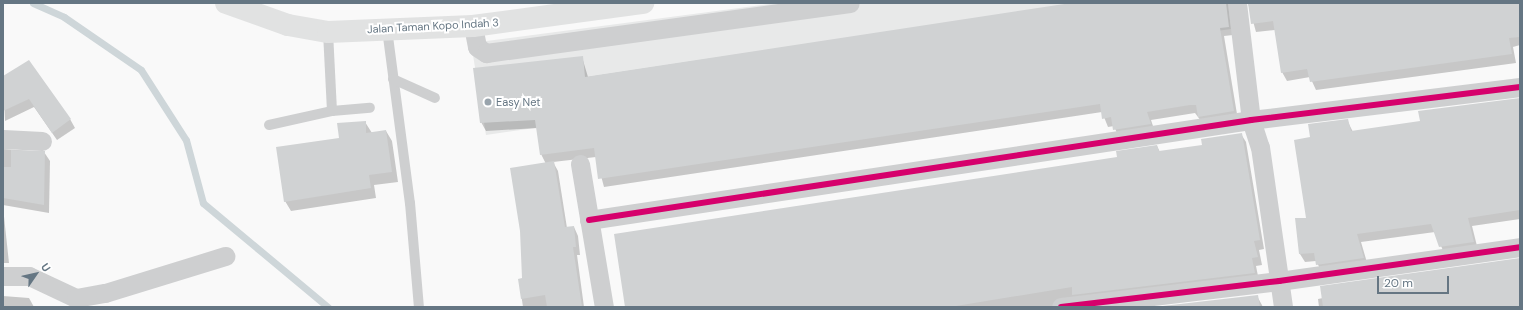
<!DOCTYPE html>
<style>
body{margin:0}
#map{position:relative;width:1523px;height:310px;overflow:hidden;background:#f9f9f9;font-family:"DM Sans",sans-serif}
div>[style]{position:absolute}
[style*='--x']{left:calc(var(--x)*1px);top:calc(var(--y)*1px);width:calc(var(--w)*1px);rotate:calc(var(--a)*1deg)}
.built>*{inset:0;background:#e8e9e9}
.shadow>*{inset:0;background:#0003}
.stream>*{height:7px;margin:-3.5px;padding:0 3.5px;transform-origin:3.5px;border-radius:3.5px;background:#ced6d9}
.building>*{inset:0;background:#d0d2d3}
.lane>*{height:10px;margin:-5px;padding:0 5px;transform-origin:5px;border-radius:5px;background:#cecfd0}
.street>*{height:19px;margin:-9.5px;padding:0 9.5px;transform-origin:9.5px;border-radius:9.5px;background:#cecfd0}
.secondary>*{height:22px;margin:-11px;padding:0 11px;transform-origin:11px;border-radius:11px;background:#e1e2e2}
.cycleway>*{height:6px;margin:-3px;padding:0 3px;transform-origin:3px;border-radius:3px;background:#d6006c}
.dots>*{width:11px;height:11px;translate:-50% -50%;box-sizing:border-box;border:2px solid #fff;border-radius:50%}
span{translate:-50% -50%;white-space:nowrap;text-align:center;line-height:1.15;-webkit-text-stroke:4px #fff;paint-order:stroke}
.street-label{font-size:11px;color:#657683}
.poi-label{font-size:11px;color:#657683}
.left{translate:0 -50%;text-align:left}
.frame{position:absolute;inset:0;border:4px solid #657683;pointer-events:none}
.north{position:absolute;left:16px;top:254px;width:40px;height:40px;-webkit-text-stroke:3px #fff;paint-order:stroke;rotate:56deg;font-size:11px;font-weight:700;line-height:16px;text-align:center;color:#657683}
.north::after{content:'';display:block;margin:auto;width:14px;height:18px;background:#657683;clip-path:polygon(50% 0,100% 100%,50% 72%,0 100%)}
.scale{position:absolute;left:1377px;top:276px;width:72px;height:18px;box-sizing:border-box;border:2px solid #657683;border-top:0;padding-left:5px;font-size:12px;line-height:14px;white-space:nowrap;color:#657683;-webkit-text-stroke:3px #fff;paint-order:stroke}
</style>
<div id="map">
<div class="built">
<div style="clip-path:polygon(777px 3px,1228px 3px,1231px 29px,486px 135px,471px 43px)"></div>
</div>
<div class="shadow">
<div style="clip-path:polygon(1078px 3px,1237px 3px,1233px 35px,1224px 36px,1238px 120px,1204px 125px,1195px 113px,1151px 120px,1155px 132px,1119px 138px,1114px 126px,1108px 127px,1102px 112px,604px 187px,596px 157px,553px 162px,558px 171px,567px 228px,574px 227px,578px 236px,580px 255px,577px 255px,584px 307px,523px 307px,519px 280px,523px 279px,546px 164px,541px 154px,538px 128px,486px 131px,481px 122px,582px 57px,588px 77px)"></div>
<div style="clip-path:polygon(1248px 3px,1520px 3px,1520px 45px,1513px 47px,1516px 63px,1316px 90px,1310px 77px,1287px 81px,1282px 72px,1275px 30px,1256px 32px)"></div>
<div style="clip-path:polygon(3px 76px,70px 119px,75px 128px,57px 140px,34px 107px,5px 121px)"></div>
<div style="clip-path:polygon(1520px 99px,1520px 219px,1472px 226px,1478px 250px,1445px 255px,1435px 232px,1361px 242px,1368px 266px,1322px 272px,1316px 261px,1305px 262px,1300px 254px,1308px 219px,1311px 138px,1347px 120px,1353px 132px,1421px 122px)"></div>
<div style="clip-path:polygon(365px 122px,372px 133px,386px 131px,392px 141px,398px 182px,374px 185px,376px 198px,291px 211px,285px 201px,340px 139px)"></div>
<div style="clip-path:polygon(1241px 134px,1246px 142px,1264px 249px,1259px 250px,1262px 265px,1256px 266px,1259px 281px,1061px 307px,626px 307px,1157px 146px,1160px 152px,1203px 146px)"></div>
<div style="clip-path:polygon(3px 149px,44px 152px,50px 161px,49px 213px,3px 205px)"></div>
<div style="clip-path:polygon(3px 207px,9px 263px,3px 263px)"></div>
<div style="clip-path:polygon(1520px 259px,1520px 307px,1319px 307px,1318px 299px)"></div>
<div style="clip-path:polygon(3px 296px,29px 298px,34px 307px,3px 307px)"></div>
<div style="clip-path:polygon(1257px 296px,1263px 307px,1162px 307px)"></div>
</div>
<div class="stream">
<div style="--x:33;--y:3;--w:34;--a:24"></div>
<div style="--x:64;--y:17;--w:93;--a:34.5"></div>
<div style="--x:141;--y:70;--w:83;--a:57.3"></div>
<div style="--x:186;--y:140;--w:65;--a:74.9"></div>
<div style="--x:203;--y:203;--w:163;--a:39.8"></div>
</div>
<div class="building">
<div style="clip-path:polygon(1071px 3px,1226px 3px,1229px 27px,1220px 28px,1234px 111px,1198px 117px,1196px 105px,1190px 105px,1147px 112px,1151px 124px,1113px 130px,1111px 117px,1102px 119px,1100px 104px,598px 179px,594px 148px,540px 155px,535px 120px,480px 123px,473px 68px,583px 56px,585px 77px)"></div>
<div style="clip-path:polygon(1248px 3px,1520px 3px,1520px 37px,1509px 38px,1512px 54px,1310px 82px,1307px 69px,1281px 73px,1273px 21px,1251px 24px)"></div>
<div style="clip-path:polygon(29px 60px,71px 119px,52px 133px,29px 99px,3px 111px,3px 76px)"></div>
<div style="clip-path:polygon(1520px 98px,1520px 210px,1468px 218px,1474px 242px,1439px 247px,1431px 224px,1357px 234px,1364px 258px,1316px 265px,1314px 253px,1299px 254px,1295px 218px,1306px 218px,1294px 140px,1310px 137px,1308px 124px,1348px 119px,1351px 131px,1420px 121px,1418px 111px)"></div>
<div style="clip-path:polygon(366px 121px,366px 133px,386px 130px,392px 172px,369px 175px,371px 188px,284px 202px,276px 147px,339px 138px,337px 123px)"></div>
<div style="clip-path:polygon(1242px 133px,1260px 240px,1254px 241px,1258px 257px,1252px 258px,1255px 273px,1072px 295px,1072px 287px,950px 307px,625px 307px,614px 234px,1117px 157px,1116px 151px,1157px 145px,1159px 151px,1202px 145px,1201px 139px)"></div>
<div style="clip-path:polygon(11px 150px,45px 151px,44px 205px,3px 198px,3px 167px,11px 167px)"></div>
<div style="clip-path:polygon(554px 161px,565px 227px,574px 226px,576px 247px,573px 247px,582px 307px,547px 307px,545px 295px,521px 299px,518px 279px,522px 278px,520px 231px,510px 168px)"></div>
<div style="clip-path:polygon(1520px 258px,1520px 307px,1323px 307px,1320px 286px)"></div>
<div style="clip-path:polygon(1258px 295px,1260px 307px,1154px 307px)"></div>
</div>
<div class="lane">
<div style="--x:387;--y:29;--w:176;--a:82.5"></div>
<div style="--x:410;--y:203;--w:104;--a:85.1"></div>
<div style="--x:328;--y:32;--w:79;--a:87.1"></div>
<div style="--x:332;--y:111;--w:38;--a:-5"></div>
<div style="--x:393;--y:79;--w:46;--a:24.3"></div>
<div style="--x:269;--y:125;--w:65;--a:-12.5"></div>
</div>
<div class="street">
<div style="--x:1237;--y:3;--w:118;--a:83.2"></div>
<div style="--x:1251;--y:120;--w:28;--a:72"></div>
<div style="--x:1260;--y:147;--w:162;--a:81.8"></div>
<div style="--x:473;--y:26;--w:21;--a:79"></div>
<div style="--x:477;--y:47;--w:11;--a:34"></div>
<div style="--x:486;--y:53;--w:367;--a:-7.8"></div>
<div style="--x:3;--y:139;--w:39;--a:3"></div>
<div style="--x:580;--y:164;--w:145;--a:80.5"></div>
<div style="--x:589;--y:220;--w:670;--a:-8.59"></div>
<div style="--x:1251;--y:120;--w:271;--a:-7"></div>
<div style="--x:3;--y:276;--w:26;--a:0"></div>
<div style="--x:29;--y:276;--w:52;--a:25.1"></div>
<div style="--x:76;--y:298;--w:29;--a:-10"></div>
<div style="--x:105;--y:293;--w:126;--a:-17.1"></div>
<div style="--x:1061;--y:307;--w:220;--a:-6.8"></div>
<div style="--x:1279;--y:281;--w:243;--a:-8"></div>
</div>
<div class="secondary">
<div style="--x:226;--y:3;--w:66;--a:19.5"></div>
<div style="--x:288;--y:25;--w:41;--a:9.9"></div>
<div style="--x:328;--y:32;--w:145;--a:-2.4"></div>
<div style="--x:473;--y:26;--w:172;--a:-7.7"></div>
</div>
<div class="cycleway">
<div style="--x:589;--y:220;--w:670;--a:-8.59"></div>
<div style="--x:1251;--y:120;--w:271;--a:-7"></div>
<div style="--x:1061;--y:307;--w:220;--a:-6.8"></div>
<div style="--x:1279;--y:281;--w:243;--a:-8"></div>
</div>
<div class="dots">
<div style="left:488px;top:102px;background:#99a4ac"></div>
</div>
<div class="street-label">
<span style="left:433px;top:26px;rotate:-3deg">Jalan Taman Kopo Indah 3</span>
</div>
<div class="poi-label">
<span class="left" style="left:496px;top:102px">Easy Net</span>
</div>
<div class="frame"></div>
<div class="north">U</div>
<div class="scale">20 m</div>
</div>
